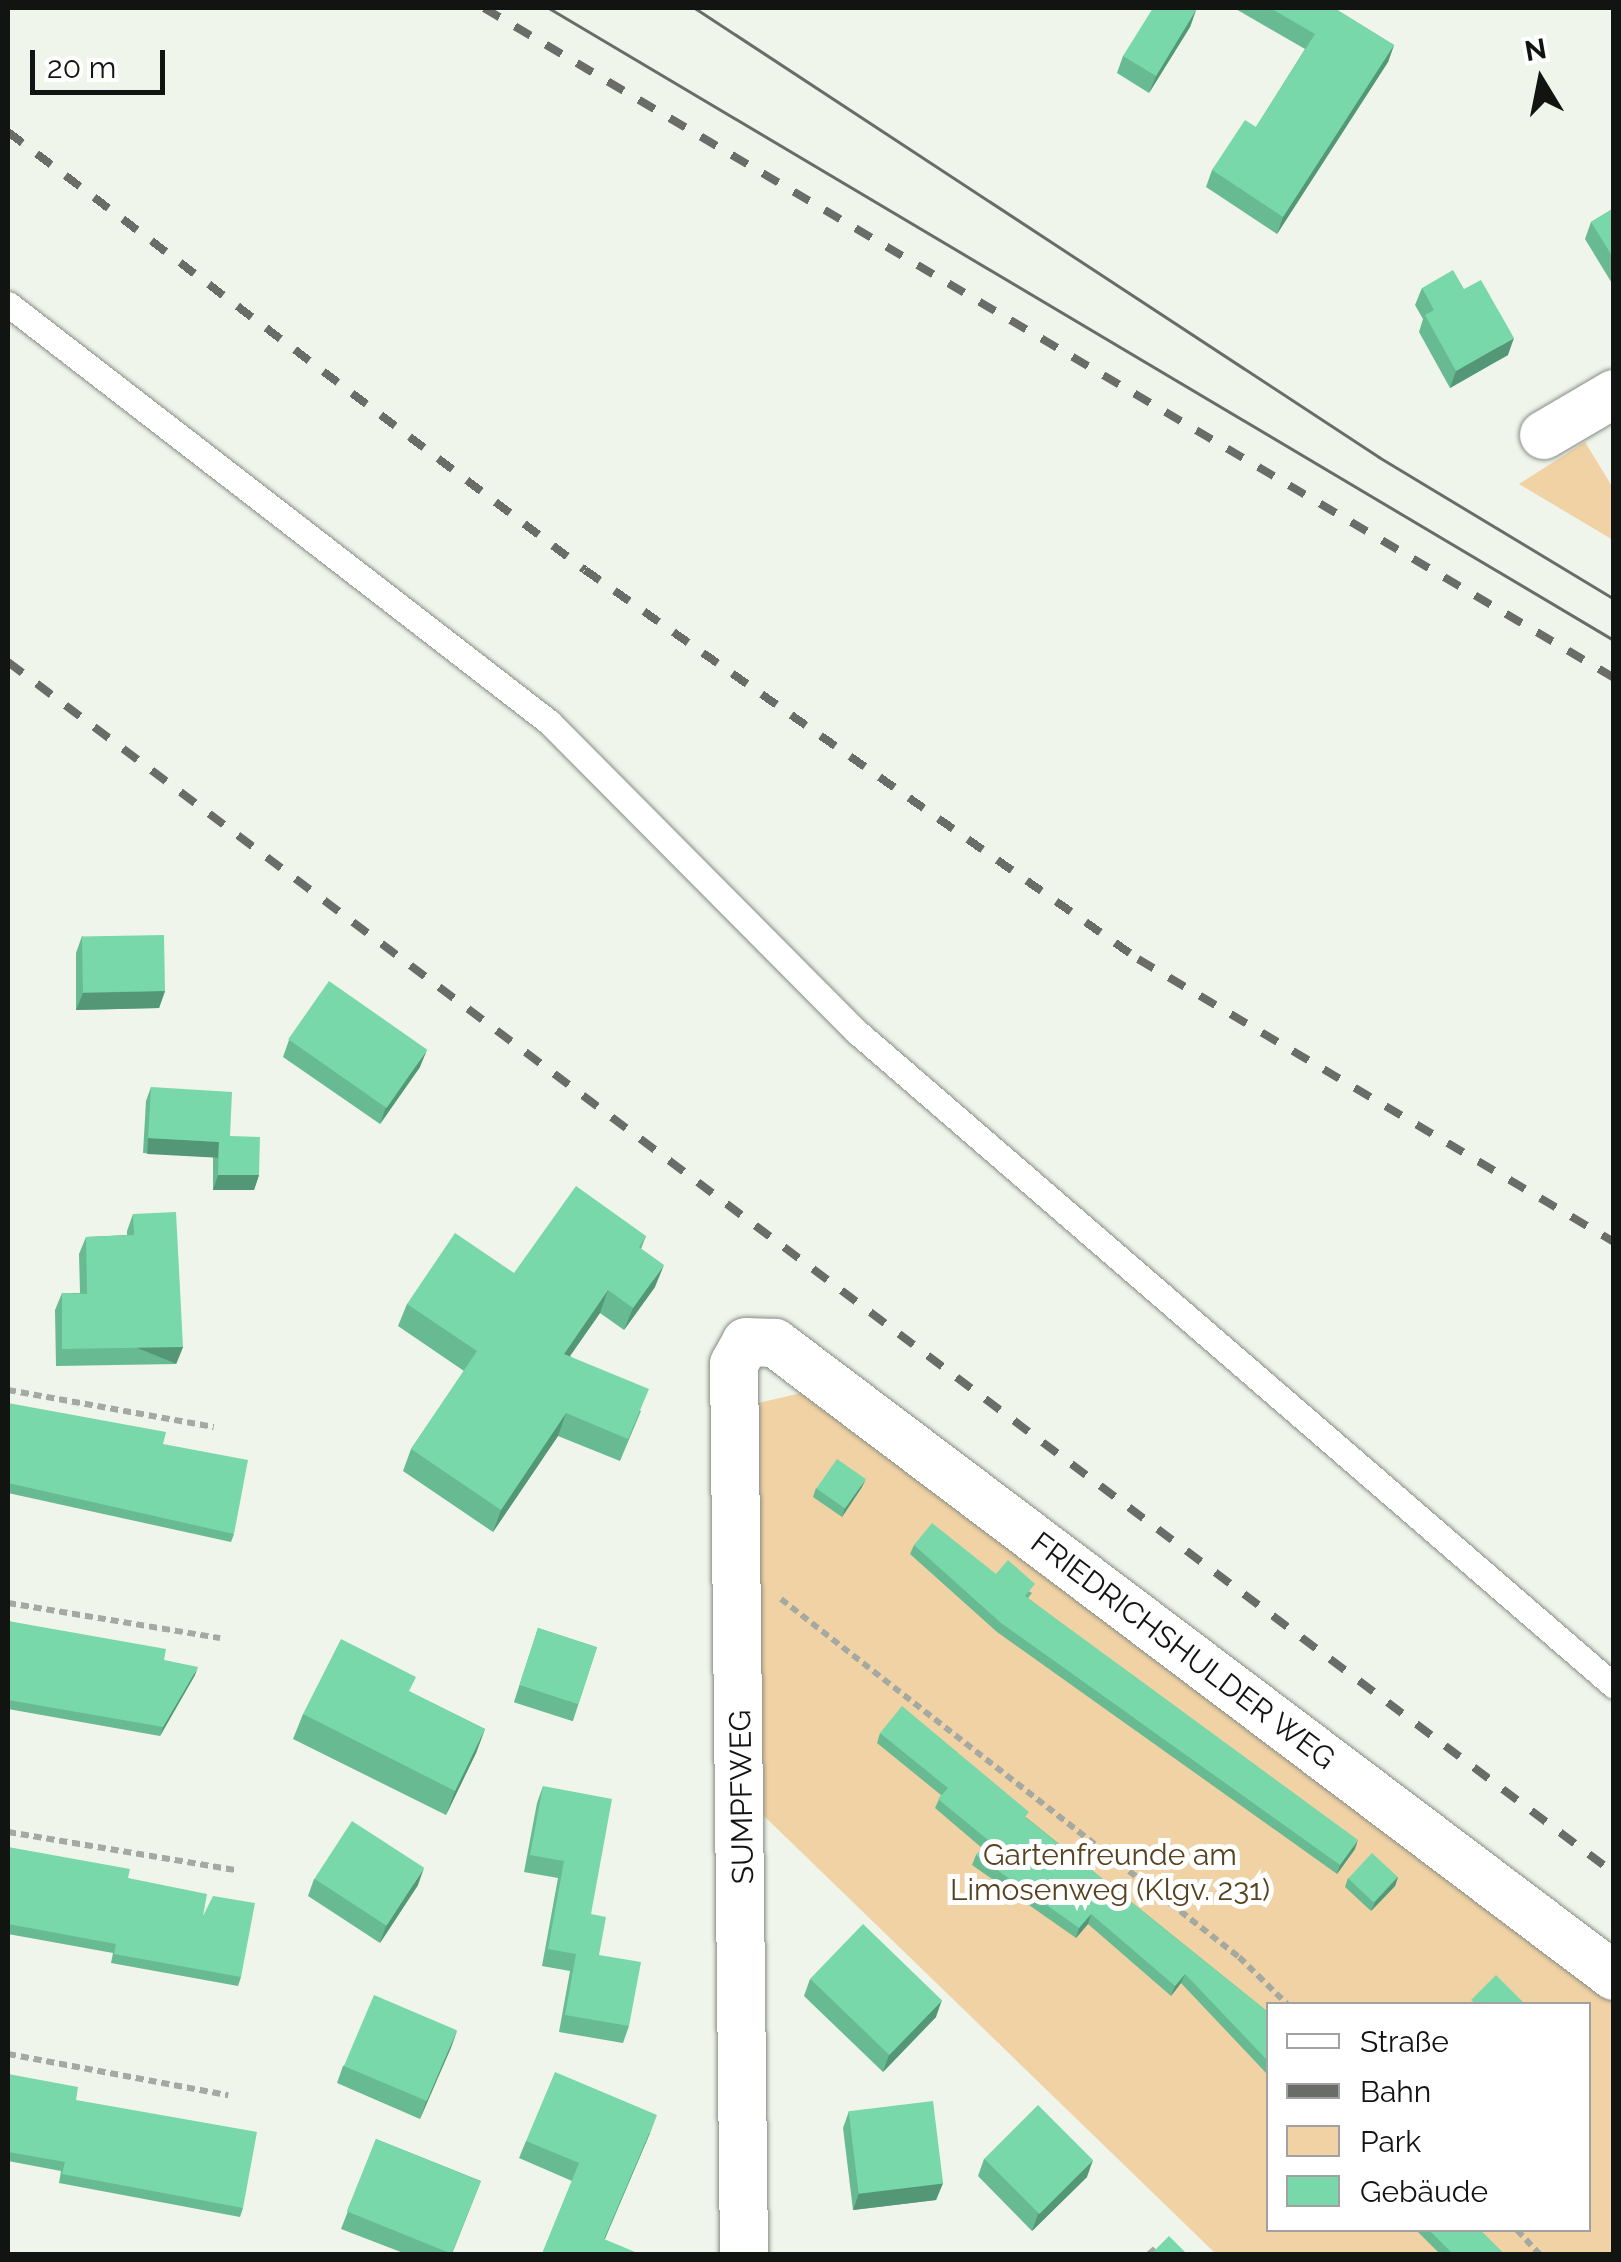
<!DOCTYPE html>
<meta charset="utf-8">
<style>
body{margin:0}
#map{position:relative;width:1621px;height:2262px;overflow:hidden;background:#eff5eb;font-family:Raleway,sans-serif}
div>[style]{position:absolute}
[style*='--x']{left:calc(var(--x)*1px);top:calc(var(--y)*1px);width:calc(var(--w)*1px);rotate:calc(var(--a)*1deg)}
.green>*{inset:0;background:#f1d2a4}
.path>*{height:6px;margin-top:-3px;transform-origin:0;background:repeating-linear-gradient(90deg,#a4a9a1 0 8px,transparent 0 13px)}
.roads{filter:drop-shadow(0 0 2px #868c83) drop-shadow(0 0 2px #868c83)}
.lane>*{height:25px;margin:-12.5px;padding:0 12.5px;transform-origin:12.5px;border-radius:12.5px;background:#fff}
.street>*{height:48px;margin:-24px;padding:0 24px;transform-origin:24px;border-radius:24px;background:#fff}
.tram>*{height:2.5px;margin:-1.25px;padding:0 1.25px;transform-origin:1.25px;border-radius:1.25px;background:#6a6d67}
.rail>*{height:8px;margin-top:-4px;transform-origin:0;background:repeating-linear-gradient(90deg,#6a6d67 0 18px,transparent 0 36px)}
.wall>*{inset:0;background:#67ba92;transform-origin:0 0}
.shaded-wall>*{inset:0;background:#549777;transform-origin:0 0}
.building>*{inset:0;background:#78d8aa;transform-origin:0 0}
span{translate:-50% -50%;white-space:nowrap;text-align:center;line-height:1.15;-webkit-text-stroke:10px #fff;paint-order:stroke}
.street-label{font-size:30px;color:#121411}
.park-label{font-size:30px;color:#584321}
.frame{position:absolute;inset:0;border:10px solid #121411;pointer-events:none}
.legend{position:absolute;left:1266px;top:2002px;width:325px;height:230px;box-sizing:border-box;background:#fff;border:2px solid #a0a1a0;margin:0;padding:12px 18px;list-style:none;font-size:30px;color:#121411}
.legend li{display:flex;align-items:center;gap:20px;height:50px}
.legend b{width:50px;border:2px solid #a0a1a0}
.north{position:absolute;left:1491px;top:30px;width:100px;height:100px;-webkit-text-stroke:8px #fff;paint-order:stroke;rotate:350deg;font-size:28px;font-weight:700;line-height:40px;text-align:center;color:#121411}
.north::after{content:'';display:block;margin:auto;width:35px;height:45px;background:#121411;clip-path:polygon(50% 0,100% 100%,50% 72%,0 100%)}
.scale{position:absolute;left:30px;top:50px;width:135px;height:45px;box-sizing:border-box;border:5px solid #121411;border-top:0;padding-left:12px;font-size:30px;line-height:35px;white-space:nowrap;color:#121411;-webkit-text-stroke:8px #fff;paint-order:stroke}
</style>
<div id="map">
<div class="green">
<div style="clip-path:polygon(1585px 442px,1613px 488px,1613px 540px,1519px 484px)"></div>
<div style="clip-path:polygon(evenodd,806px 1392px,1613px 2001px,1613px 2254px,1216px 2254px,763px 1815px,757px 1403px,806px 1392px,1268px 2004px,1588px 2004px,1588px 2230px,1268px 2230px,1268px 2004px)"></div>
</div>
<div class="path">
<div style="--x:8;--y:1390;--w:209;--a:10.2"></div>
<div style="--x:781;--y:1599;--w:581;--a:38.01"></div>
<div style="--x:1239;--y:1957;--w:67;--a:44.4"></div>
<div style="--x:8;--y:1603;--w:215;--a:9.4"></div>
<div style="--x:8;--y:1832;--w:230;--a:9.5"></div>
<div style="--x:8;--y:2054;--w:224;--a:10.6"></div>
<div style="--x:1517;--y:2230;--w:33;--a:47"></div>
<div style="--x:1149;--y:2254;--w:11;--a:-41"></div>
</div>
<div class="roads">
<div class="lane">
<div style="--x:8;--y:304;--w:684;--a:37.69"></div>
<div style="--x:549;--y:722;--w:437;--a:45.2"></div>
<div style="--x:857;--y:1032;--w:1000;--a:40.82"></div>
</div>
<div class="street">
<div style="--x:1544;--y:435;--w:81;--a:-30.4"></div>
<div style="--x:744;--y:2254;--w:890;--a:-90.64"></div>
<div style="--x:734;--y:1364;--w:25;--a:-61"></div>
<div style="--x:746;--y:1342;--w:29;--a:2"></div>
<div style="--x:775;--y:1343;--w:1051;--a:37.03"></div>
</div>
</div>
<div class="tram">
<div style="--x:549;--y:8;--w:1238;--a:30.69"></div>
<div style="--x:695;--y:8;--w:818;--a:33.28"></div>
<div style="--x:1379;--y:457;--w:275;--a:31.1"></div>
</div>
<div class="rail">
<div style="--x:484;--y:8;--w:1314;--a:30.66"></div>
<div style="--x:8;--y:132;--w:724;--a:37.2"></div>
<div style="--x:585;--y:570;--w:676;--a:35.12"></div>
<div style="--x:1138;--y:959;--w:554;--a:30.73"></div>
<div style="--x:8;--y:662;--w:2011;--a:37.02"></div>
</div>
<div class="wall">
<div style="clip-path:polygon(1234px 8px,1334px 8px,1394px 45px,1388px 62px,1277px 234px,1206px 187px,1212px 170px,1256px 127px,1305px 49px)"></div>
<div style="clip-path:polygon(1196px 10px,1190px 27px,1149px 93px,1117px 73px,1123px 56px)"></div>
<div style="clip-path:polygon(1614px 208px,1614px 285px,1613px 285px,1585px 239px,1591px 222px)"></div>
<div style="clip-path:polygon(1422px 288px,1464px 289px,1508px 355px,1450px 388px,1419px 332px,1423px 319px,1415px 305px)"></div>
<div style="clip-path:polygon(82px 936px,165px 991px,159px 1008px,76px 1010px,76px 953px)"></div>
<div style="clip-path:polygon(289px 1040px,420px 1067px,380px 1124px,283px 1057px)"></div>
<div style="clip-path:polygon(151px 1087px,230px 1136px,259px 1175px,254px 1190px,213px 1190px,213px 1157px,143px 1153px,146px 1101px)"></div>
<div style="clip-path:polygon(133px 1214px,183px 1347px,176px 1364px,56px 1366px,55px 1310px,62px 1293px,80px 1293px,79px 1254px,86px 1237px,127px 1235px,127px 1231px)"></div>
<div style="clip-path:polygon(646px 1236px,641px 1249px,655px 1287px,624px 1330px,600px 1313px,570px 1356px,641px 1411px,620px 1461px,558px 1436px,493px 1532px,403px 1471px,411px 1449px,464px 1371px,398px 1326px,407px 1304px)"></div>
<div style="clip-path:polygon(8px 1403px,234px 1534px,231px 1542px,8px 1493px)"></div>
<div style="clip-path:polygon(862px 1487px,842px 1517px,813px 1497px,816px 1488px)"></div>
<div style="clip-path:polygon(914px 1545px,996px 1574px,1032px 1593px,1028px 1598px,1355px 1849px,1337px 1874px,997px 1632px,910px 1554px)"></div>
<div style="clip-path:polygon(8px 1621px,164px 1660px,195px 1675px,160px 1736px,8px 1709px)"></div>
<div style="left:538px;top:1628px;width:62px;height:78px;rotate:18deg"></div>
<div style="clip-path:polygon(410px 1692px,485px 1729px,476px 1753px,446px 1815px,293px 1739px,303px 1714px)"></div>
<div style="clip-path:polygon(880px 1733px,1027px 1818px,1268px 2012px,1268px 2075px,1181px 1983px,1171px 1996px,1088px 1924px,1076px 1938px,972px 1865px,976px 1855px,982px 1848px,935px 1808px,941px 1795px,877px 1743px)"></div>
<div style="clip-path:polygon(543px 1786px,591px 1914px,599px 1955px,629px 2026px,623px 2043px,559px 2032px,570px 1971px,542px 1966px,558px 1878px,524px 1872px,537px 1803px)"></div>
<div style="clip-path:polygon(8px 1847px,128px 1878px,203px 1916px,241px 1977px,238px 1986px,111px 1963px,113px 1953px,8px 1934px)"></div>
<div style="clip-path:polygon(1398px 1877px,1395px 1886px,1371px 1911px,1345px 1887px,1348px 1878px)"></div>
<div style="clip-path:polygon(314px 1879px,418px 1885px,380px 1943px,308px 1896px)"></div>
<div style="clip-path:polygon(810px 1979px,936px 2017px,883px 2072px,804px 1996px)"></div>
<div style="clip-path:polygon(457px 2031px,420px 2119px,337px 2083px,343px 2066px)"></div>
<div style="clip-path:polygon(8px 2074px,76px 2100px,243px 2208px,240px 2217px,59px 2183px,61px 2171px,8px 2161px)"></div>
<div style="clip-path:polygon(849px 2111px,943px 2183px,936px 2200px,853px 2210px,843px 2128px)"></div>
<div style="clip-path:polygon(650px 2133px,605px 2239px,542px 2254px,572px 2181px,519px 2158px,526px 2141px)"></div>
<div style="clip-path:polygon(376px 2139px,481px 2181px,452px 2254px,406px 2254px,341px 2229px)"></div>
<div style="clip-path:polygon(984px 2159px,1087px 2177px,1032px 2231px,978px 2176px)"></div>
<div style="clip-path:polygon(1416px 2230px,1480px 2230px,1504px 2254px,1440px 2254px)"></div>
</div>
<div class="shaded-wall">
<div style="clip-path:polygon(1196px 10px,1190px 27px,1149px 93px,1156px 76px)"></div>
<div style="clip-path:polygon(1394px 45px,1388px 62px,1277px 234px,1283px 217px)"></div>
<div style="clip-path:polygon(1514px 338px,1508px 355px,1450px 388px,1456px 371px)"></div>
<div style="clip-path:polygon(165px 991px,159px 1008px,76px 1010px,83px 993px)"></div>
<div style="clip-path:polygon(427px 1050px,420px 1067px,380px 1124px,386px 1107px)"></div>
<div style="left:148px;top:1138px;width:71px;height:16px;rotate:3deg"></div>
<div style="clip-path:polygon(218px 1175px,259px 1175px,254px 1190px,213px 1190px)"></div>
<div style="clip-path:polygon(664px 1265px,655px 1287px,624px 1330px,633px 1308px)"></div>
<div style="clip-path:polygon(608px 1290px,600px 1313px,556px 1376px,564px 1354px)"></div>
<div style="left:183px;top:1347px;width:18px;height:121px;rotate:112deg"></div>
<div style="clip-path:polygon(566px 1413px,558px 1436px,493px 1532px,501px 1510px)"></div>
<div style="clip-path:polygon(866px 1479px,862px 1487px,842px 1517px,845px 1508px)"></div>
<div style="clip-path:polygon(198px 1667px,195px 1675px,160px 1736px,163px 1727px)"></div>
<div style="clip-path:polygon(485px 1729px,476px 1753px,446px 1815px,455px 1791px)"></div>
<div style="clip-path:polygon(1358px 1840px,1355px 1849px,1337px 1874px,1340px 1865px)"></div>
<div style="clip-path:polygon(424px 1868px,418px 1885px,380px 1943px,386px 1926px)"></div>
<div style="clip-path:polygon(1398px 1877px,1395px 1886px,1371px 1911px,1375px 1902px)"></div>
<div style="clip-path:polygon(1091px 1914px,1088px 1924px,1076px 1938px,1079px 1928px)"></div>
<div style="clip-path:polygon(1185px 1974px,1181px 1983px,1171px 1996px,1175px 1986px)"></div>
<div style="clip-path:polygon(942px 2000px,936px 2017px,883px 2072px,889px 2055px)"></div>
<div style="clip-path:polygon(457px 2031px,451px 2048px,420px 2119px,426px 2102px)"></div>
<div style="clip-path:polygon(657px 2115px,650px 2133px,598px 2254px,604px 2239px)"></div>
<div style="clip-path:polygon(1093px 2160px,1087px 2177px,1032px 2231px,1038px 2214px)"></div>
<div style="clip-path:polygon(943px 2183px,936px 2200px,853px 2210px,859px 2193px)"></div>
</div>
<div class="building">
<div style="clip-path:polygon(1153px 8px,1192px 8px,1196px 10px,1156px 76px,1123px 56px)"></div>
<div style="clip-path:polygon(1270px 8px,1334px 8px,1394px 45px,1283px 217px,1212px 170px,1245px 120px,1256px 127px,1315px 34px)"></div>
<div style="clip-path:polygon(1614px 208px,1614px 259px,1591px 222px)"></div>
<div style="clip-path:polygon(1453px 270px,1464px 289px,1481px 280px,1514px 338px,1456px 371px,1425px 315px,1434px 310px,1422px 288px)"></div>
<div style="left:164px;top:935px;width:56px;height:82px;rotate:89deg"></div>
<div style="left:329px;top:981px;width:120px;height:71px;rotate:35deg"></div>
<div style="clip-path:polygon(151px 1087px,232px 1092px,230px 1136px,260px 1137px,259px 1175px,218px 1175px,219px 1142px,148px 1138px)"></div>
<div style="clip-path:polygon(576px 1186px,646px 1236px,639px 1247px,664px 1265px,633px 1308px,608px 1290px,564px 1354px,649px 1389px,628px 1439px,566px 1413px,501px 1510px,411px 1449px,477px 1351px,407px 1304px,455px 1233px,514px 1273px)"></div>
<div style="clip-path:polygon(176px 1212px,183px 1347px,62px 1349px,62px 1293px,87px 1294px,86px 1237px,134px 1235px,133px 1214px)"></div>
<div style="clip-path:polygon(8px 1403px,166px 1432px,163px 1444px,248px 1460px,234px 1534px,8px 1483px)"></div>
<div style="left:837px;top:1459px;width:35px;height:36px;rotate:35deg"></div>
<div style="clip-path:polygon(932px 1523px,996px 1574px,1008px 1560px,1035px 1584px,1025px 1596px,1358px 1840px,1340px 1865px,1001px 1623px,914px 1545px)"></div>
<div style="clip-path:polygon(8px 1621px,166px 1649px,164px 1660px,198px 1667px,163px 1727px,8px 1700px)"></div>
<div style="left:538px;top:1628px;width:62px;height:60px;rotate:18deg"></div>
<div style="clip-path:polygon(341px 1639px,416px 1677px,409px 1691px,485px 1729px,455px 1791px,303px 1714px)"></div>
<div style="clip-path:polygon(902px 1706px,1029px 1812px,1025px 1817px,1268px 2012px,1268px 2061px,1185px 1974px,1175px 1986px,1091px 1914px,1079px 1928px,976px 1855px,988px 1840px,938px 1799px,948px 1788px,880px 1733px)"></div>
<div style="clip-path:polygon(543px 1786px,612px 1799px,591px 1914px,606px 1917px,599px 1955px,641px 1962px,629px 2026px,565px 2015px,576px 1954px,548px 1949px,564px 1861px,530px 1855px)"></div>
<div style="left:352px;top:1821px;width:86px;height:69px;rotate:33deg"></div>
<div style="clip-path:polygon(8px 1847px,130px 1869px,128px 1878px,207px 1894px,203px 1916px,213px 1896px,255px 1903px,241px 1977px,114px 1954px,116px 1944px,8px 1924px)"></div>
<div style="left:1372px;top:1853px;width:35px;height:35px;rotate:43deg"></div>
<div style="left:863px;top:1924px;width:110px;height:76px;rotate:44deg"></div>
<div style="clip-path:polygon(1496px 1975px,1523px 2002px,1521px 2004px,1476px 2004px,1471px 2000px)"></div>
<div style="left:374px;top:1995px;width:90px;height:77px;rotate:23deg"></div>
<div style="clip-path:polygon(555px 2072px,657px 2115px,604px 2239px,640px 2254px,542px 2254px,579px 2163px,526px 2141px)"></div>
<div style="clip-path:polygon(8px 2074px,78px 2087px,76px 2100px,257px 2132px,243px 2208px,62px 2174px,65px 2162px,8px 2152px)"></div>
<div style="left:933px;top:2101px;width:83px;height:85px;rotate:83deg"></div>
<div style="left:1038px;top:2105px;width:78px;height:76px;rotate:45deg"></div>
<div style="left:376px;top:2139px;width:113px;height:78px;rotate:22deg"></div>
<div style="clip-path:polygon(1429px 2230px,1480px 2230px,1504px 2254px,1453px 2254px)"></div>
<div style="clip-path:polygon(1169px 2236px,1187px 2254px,1151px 2254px)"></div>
</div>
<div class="street-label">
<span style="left:1183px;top:1651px;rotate:37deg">FRIEDRICHSHULDER WEG</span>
<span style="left:742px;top:1797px;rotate:-91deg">SUMPFWEG</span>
</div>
<div class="park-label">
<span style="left:1110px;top:1872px">Gartenfreunde am<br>Limosenweg (Klgv. 231)</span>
</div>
<div class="frame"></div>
<ul class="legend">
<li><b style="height:12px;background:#fff"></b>Straße</li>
<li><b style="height:12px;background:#6a6d67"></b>Bahn</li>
<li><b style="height:28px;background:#f1d2a4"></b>Park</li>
<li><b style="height:28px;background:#78d8aa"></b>Gebäude</li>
</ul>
<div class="north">N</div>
<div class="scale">20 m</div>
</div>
